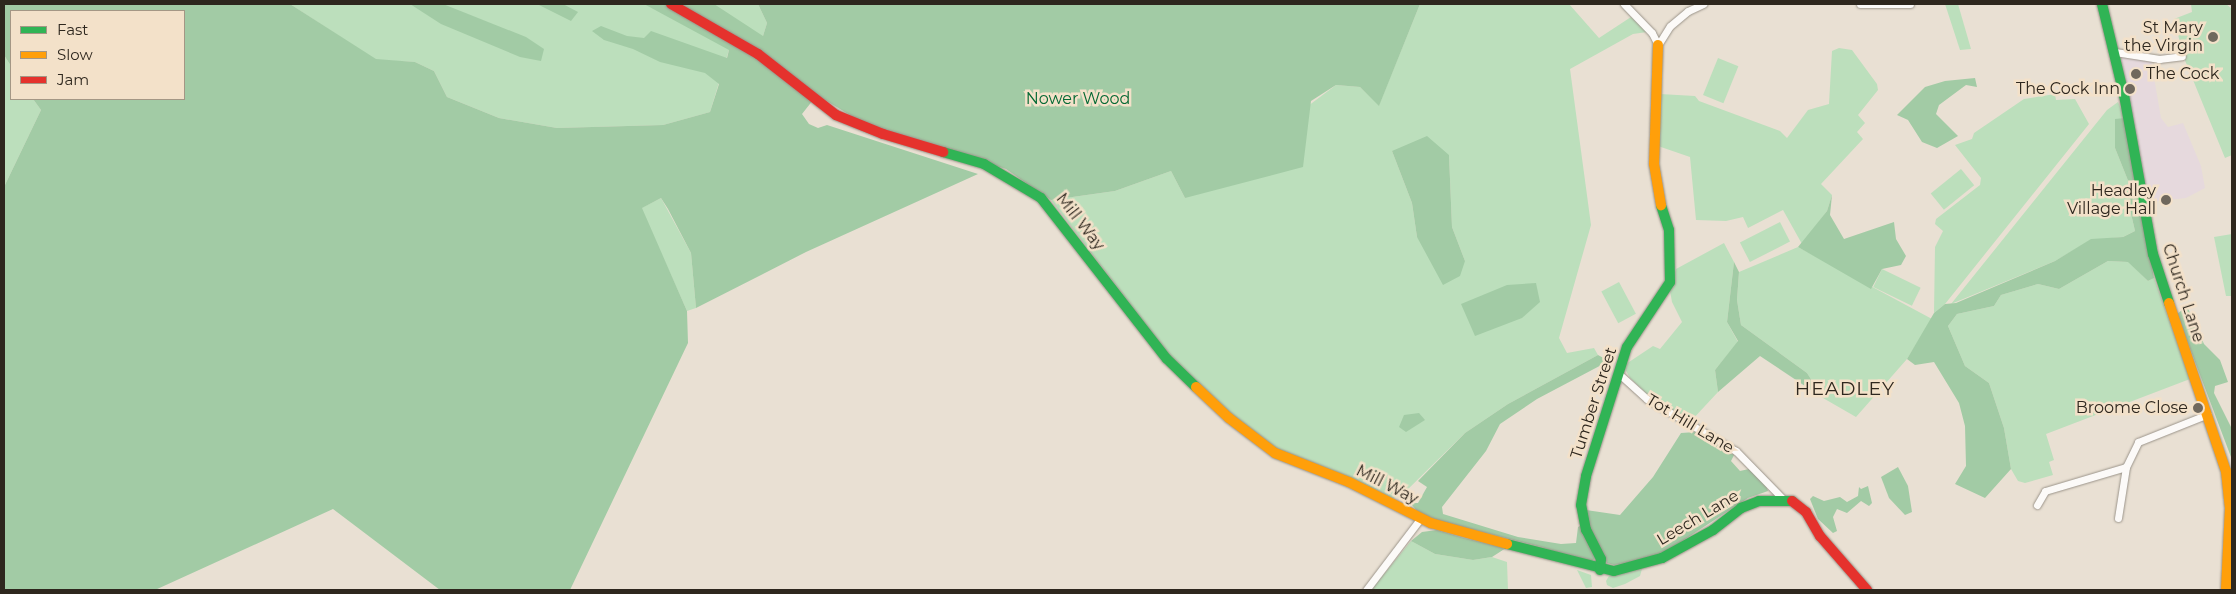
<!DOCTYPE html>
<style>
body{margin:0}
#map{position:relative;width:2236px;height:594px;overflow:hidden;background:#e9e0d3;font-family:Montserrat,sans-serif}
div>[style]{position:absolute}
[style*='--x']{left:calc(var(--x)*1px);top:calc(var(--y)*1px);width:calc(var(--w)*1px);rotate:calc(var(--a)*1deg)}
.commercial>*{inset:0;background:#e6d9dd}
.green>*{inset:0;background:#bcdfbc;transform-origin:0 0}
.forest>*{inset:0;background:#a2cba5}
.roads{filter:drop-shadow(0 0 1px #9b948a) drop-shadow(0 0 1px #9b948a)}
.street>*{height:7px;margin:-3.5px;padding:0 3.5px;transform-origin:3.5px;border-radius:3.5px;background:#fcfaf8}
.fast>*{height:10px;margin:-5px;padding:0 5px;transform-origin:5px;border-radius:5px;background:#30b455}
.slow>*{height:10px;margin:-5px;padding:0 5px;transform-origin:5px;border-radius:5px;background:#ff9f0a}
.jam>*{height:10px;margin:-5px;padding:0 5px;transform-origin:5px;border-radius:5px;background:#e5322d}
.dots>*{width:14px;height:14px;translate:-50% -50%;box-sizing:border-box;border:2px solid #f3e1c9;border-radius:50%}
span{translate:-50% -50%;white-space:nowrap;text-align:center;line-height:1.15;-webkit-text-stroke:5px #f3e1c9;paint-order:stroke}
.poi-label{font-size:16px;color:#2e271e}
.right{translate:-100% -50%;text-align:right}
.left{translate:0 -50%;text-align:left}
.park-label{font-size:16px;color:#036933}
.street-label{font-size:16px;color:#2e271e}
.quarter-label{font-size:19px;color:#2e271e;letter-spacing:1px}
.frame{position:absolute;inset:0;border:5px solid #2e271e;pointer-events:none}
.legend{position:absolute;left:10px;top:10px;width:175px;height:90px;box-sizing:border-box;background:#f3e1c9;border:1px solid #a49785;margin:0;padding:6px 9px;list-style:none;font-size:15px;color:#2e271e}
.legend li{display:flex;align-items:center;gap:10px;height:25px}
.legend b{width:25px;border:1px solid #a49785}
</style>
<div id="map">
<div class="commercial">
<div style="clip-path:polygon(2119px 55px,2151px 60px,2161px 118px,2168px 127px,2183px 123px,2201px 166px,2205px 188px,2186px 198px,2149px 202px)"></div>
</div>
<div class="green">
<div style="clip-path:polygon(290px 4px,758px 4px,767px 23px,763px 36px,729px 50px,710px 112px,663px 125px,557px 128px,499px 118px,447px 97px,434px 71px,415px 62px,376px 60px)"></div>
<div style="clip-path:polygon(evenodd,1420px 4px,1569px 4px,1599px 38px,1631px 17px,1647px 32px,1633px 34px,1570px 69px,1591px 225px,1559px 338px,1567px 353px,1594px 348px,1598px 355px,1508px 404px,1465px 433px,1400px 497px,1393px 498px,1277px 450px,1241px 423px,1171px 357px,1051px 200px,1115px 191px,1171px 171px,1185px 198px,1336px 85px,1360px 87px,1379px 105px,1420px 4px,1392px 151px,1449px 155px,1452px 227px,1465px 261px,1417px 237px,1412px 203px,1392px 151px)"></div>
<div style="clip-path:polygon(1945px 4px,1958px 4px,1971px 49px,1960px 50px)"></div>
<div style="clip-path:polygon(2191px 4px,2226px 4px,2232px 9px,2232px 155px,2225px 158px,2184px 58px,2174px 19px,2192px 12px)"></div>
<div style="clip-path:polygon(1839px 48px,1852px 50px,1877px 84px,1878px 90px,1858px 115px,1865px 123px,1857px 132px,1863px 139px,1821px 184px,1832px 195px,1827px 211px,1802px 244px,1783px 210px,1748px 228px,1743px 217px,1726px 221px,1696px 220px,1690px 157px,1658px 146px,1660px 94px,1695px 96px,1699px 101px,1780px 131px,1787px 138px,1808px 110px,1829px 104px,1832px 51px)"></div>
<div style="clip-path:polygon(4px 55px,11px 66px,11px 99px,33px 99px,41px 110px,4px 187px)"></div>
<div style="left:1718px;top:58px;width:22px;height:40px;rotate:22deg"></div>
<div style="clip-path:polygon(2055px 94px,2056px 100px,2075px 99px,2089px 124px,1945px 304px,1934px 313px,1935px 247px,1943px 231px,1935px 224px,1936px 219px,1980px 185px,1981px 178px,1955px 145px,1972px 139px,1974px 133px,2024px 99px)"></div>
<div style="clip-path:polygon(2118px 102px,2125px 118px,2115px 148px,2131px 188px,2129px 205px,2135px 231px,2123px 237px,2091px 240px,2055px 261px,1951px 304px,2107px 110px)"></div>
<div style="left:1961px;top:169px;width:21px;height:39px;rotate:51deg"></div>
<div style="clip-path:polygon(661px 198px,691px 253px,696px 308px,687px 311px,641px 208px)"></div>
<div style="left:1780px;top:222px;width:22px;height:45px;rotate:63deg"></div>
<div style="clip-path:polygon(2232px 234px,2232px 296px,2226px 296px,2214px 237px)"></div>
<div style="clip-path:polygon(1724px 243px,1734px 262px,1727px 322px,1738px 342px,1715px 370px,1718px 392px,1691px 421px,1647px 394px,1630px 378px,1625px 369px,1626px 364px,1653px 346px,1660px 349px,1682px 322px,1672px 302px,1670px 291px,1676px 269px)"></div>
<div style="clip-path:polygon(1798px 247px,1932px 319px,1907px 359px,1856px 417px,1823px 398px,1807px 373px,1741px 325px,1737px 300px,1739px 272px)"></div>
<div style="clip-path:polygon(2108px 261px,2129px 262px,2148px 281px,2154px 278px,2190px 379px,2046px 434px,2054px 460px,2049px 462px,2053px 475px,2025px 483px,2018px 481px,2011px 469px,2004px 428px,1989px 383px,1965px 366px,1948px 326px,1957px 314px,1994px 306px,2001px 295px,2038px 284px,2059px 289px)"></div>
<div style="left:1882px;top:269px;width:43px;height:20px;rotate:26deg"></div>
<div style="left:1619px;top:282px;width:36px;height:20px;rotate:62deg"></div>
<div style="clip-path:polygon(1411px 541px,1435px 554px,1473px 560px,1492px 557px,1507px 562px,1508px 590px,1371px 590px)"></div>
<div style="clip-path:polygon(1642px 569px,1640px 576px,1625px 584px,1613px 588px,1607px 585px,1606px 581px,1610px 574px)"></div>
<div style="clip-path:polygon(1577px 570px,1591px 575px,1592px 587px,1586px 588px)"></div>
</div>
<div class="forest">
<div style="clip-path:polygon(4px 4px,290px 4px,376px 59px,415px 62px,434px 71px,447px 97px,499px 118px,557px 128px,663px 125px,710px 112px,719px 84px,705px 73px,660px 62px,633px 49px,604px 40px,592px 31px,601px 26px,627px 36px,644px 38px,651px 31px,727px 58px,729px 50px,644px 4px,714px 4px,763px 36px,767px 23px,758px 4px,1420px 4px,1379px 106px,1360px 87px,1336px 85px,1311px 101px,1303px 167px,1185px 198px,1171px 171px,1115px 191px,1051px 200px,1006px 169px,863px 123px,817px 95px,802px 114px,809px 124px,818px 128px,827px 125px,978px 174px,806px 252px,696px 308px,691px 253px,668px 209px,661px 198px,642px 208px,687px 311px,688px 343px,570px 590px,440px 590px,333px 509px,155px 590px,4px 590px,4px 187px,41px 110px,33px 99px,184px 99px,184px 11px,11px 11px,11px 66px,4px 55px)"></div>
<div style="clip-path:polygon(410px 4px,443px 4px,526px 37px,544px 49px,541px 61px,520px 57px,441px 24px)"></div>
<div style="clip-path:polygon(537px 4px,563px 4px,578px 12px,571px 21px)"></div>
<div style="clip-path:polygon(1975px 78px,1977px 87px,1966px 85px,1939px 105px,1936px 114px,1958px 136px,1937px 148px,1922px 142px,1908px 120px,1897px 115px,1925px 87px,1945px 81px)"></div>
<div style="clip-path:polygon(2125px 118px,2154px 278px,2148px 281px,2128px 262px,2108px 261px,2059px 289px,2038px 284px,2001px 295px,1994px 306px,1957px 314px,1948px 326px,1965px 366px,1989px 383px,2004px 428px,2011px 469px,1985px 498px,1955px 484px,1966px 466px,1965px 426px,1959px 403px,1934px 362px,1915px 365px,1907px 359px,1934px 313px,1945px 304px,1956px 303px,2055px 261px,2091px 239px,2123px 237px,2135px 231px,2129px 205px,2131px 188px,2115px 148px,2115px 119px)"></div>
<div style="clip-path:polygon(1427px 136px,1449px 155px,1452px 227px,1465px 261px,1460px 276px,1443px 285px,1417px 237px,1412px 203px,1392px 151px)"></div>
<div style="clip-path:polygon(1832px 195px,1830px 215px,1844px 239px,1894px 222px,1896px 239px,1906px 256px,1901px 265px,1882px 269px,1871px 289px,1798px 247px,1827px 211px)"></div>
<div style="clip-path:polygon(1734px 262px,1739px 272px,1737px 300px,1741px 325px,1807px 373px,1823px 398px,1760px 356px,1718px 392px,1715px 370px,1738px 341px,1727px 322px)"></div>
<div style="clip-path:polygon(1536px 283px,1540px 302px,1522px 318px,1475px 336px,1461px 304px,1507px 285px)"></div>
<div style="clip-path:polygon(2187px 306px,2204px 344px,2220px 360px,2228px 382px,2215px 386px,2214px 393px,2232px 429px,2232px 473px,2231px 457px,2177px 314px)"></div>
<div style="clip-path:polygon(1598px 355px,1609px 361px,1537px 399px,1500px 424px,1486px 451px,1442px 507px,1443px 514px,1518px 537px,1561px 544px,1576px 543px,1578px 527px,1588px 521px,1586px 510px,1620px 515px,1653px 477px,1681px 433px,1696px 432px,1734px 455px,1731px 461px,1740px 471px,1749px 469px,1766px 485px,1768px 491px,1748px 498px,1670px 549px,1646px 559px,1614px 565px,1607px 563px,1604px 557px,1597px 557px,1589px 563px,1541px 547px,1439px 521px,1420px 514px,1410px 503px,1418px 503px,1427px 487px,1418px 481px,1465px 433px,1508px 404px)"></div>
<div style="clip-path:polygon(1419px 413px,1425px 420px,1406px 432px,1399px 427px,1404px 415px)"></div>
<div style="clip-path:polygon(1898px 467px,1908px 486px,1912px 512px,1905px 515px,1889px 498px,1881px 477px)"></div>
<div style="clip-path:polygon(1868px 486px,1872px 503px,1869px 506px,1861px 501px,1847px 513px,1837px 509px,1833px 517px,1837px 531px,1833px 533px,1818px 519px,1810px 499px,1813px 496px,1824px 501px,1840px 497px,1847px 502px,1858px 496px,1859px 487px,1861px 489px)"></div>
<div style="clip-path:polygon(1437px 530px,1464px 538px,1506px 548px,1492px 557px,1473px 560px,1435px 554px,1411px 541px,1422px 532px)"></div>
</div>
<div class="roads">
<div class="street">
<div style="--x:1624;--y:4;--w:40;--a:46"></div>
<div style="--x:1652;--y:33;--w:13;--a:63"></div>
<div style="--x:1658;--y:45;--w:22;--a:-58"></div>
<div style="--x:1670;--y:26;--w:23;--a:-40"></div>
<div style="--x:1688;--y:11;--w:17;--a:-25"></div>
<div style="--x:1860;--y:4;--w:50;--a:0"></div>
<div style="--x:2115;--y:52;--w:45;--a:9"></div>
<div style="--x:2159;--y:59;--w:23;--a:-7"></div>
<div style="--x:1618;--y:373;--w:39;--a:42"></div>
<div style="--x:1647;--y:399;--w:103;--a:30.3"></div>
<div style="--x:1736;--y:451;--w:66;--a:45.6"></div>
<div style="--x:2037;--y:505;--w:16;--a:-60"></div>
<div style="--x:2045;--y:491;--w:84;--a:-16.5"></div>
<div style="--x:2118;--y:518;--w:52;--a:-81.1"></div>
<div style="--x:2126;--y:467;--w:28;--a:-64"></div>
<div style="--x:2138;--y:442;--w:75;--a:-21.8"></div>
<div style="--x:1366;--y:590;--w:89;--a:-52.7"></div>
</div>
<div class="fast">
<div style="--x:2102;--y:4;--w:94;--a:76.4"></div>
<div style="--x:2124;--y:95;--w:162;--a:79.7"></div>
<div style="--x:2153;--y:254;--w:52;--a:71.9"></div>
<div style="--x:943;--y:152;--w:43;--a:16.3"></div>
<div style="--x:984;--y:164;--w:66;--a:30.8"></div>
<div style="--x:1041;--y:198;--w:204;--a:52"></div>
<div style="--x:1167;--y:359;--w:40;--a:44"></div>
<div style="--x:1507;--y:544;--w:110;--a:14.2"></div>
<div style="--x:1614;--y:571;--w:50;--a:-15.2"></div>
<div style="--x:1662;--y:558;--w:58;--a:-28.8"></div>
<div style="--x:1713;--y:530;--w:36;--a:-38"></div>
<div style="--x:1741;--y:508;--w:19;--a:-21"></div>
<div style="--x:1759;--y:501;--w:33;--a:0"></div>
<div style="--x:1600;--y:570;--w:11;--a:-85"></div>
<div style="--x:1601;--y:559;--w:33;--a:-117"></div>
<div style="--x:1586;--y:530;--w:25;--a:-101"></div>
<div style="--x:1581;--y:505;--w:29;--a:-80"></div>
<div style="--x:1586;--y:476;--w:135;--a:-72.4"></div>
<div style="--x:1627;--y:347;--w:78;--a:-56.5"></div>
<div style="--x:1670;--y:282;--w:52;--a:-91.1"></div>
<div style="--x:1669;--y:230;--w:26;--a:-108"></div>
</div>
<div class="slow">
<div style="--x:1658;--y:45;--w:119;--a:91.9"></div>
<div style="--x:1654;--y:164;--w:42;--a:80.3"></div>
<div style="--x:2169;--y:303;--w:177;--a:71.3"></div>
<div style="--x:2226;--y:471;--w:36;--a:84"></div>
<div style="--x:2230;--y:507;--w:83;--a:92.8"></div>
<div style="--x:1196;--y:387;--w:45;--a:43.2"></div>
<div style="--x:1229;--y:418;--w:58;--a:37.3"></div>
<div style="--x:1275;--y:453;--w:79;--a:21.4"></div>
<div style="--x:1349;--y:482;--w:92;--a:26.6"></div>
<div style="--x:1431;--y:523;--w:79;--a:15.4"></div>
</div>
<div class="jam">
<div style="--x:671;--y:4;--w:100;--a:29.9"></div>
<div style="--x:758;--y:54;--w:99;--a:38"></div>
<div style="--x:836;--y:115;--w:51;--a:22"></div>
<div style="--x:883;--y:134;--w:63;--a:16.7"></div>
<div style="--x:1792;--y:501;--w:18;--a:38"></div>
<div style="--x:1806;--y:512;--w:28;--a:60"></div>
<div style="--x:1820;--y:536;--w:72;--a:49"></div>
</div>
</div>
<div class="dots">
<div style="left:2213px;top:37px;background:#6f685d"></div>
<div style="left:2136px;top:74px;background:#6f685d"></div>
<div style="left:2130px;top:89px;background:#6f685d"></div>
<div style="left:2166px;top:200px;background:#6f685d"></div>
<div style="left:2198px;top:408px;background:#6f685d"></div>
</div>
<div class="poi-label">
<span class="right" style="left:2203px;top:37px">St Mary<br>the Virgin</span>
<span class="left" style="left:2146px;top:74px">The Cock</span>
<span class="right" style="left:2120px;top:89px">The Cock Inn</span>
<span class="right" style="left:2156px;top:200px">Headley<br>Village Hall</span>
<span class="right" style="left:2188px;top:408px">Broome Close</span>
</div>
<div class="park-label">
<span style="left:1078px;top:99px">Nower Wood</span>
</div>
<div class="street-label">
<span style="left:1080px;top:222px;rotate:52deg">Mill Way</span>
<span style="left:2183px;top:293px;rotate:72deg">Church Lane</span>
<span style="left:1594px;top:403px;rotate:-72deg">Tumber Street</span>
<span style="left:1690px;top:424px;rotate:31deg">Tot Hill Lane</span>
<span style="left:1387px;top:485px;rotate:27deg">Mill Way</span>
<span style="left:1698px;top:518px;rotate:-31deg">Leech Lane</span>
</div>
<div class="quarter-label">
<span style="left:1845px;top:389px">HEADLEY</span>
</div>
<div class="frame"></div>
<ul class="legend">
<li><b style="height:6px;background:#30b455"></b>Fast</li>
<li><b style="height:6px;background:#ff9f0a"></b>Slow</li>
<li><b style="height:6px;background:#e5322d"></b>Jam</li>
</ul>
</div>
